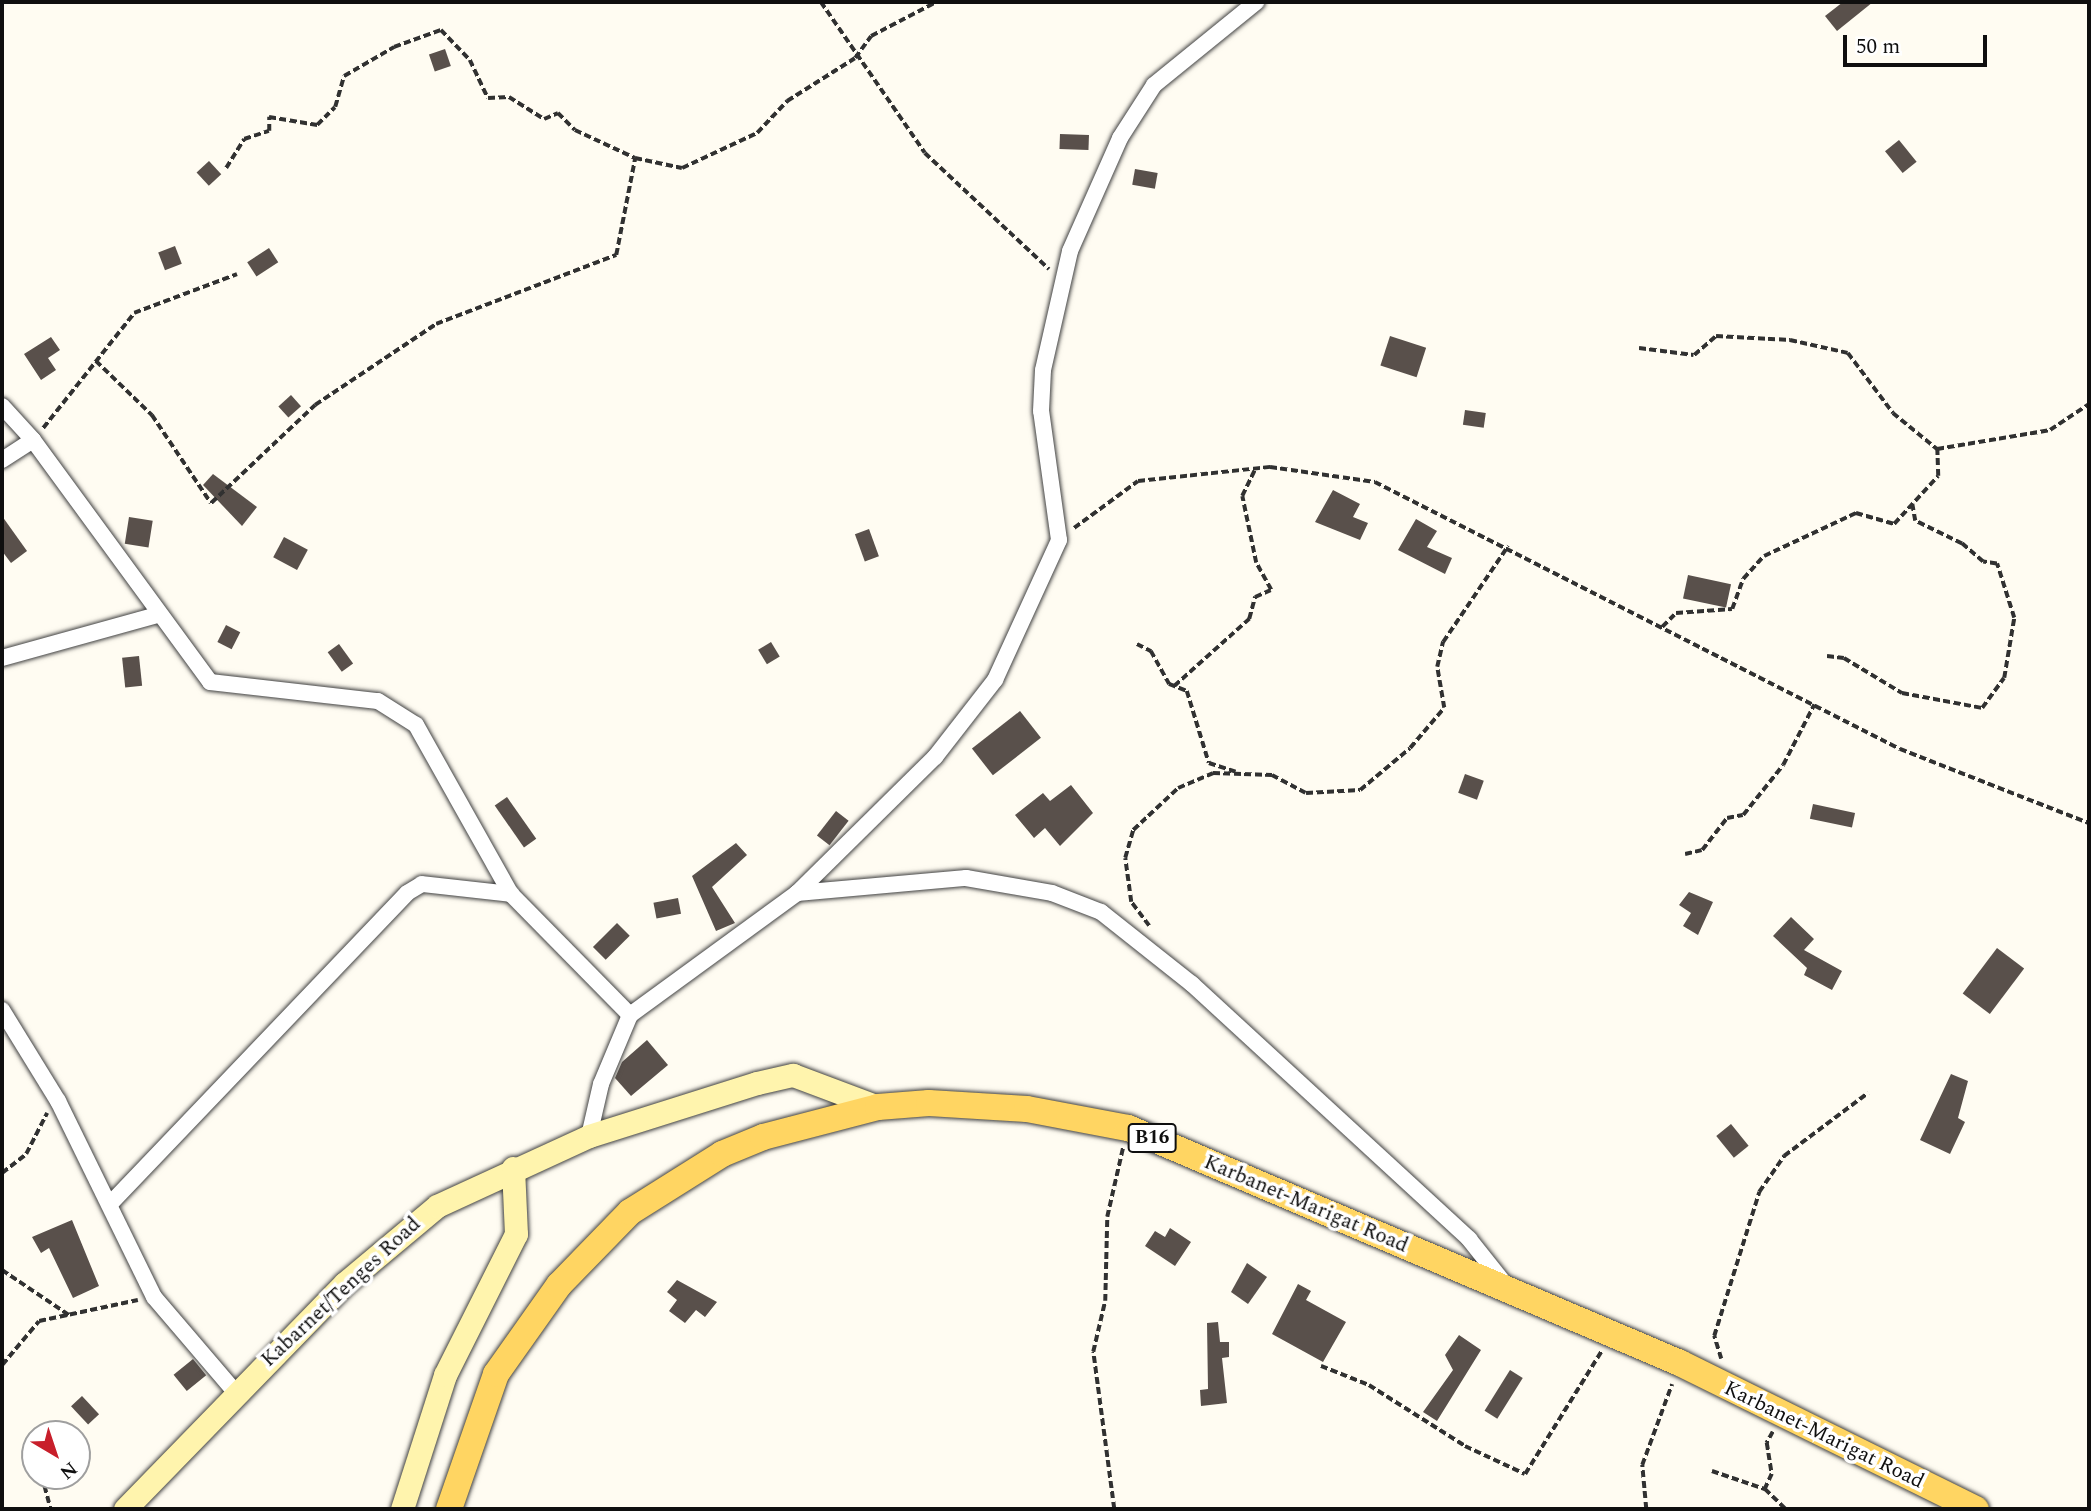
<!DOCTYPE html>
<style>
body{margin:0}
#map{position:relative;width:2091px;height:1511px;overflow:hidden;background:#fffcf2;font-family:Spectral,serif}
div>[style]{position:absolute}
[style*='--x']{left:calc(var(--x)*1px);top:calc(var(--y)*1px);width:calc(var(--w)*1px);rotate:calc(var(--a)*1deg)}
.building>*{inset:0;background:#59504b;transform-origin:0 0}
.path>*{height:3.5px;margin-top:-1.75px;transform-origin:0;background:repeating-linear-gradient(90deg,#313131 0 7px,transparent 0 10.5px)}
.roads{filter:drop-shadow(0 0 2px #424242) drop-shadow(0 0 2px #424242)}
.street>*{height:16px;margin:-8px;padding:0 8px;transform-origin:8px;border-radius:8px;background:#fff}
.secondary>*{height:23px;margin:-11.5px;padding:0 11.5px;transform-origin:11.5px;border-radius:11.5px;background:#fff4ad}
.primary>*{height:26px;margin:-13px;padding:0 13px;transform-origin:13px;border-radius:13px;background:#ffd562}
span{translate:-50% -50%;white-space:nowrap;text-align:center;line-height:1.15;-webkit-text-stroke:7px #fff;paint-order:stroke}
.shield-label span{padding:2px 5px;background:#fff;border:2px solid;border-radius:5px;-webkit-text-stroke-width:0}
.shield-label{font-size:19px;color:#0f0f0f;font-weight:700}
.street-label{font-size:21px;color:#0f0f0f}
.frame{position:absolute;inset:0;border:4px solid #0f0f0f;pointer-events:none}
.north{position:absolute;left:21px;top:1420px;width:70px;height:70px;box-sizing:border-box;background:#fff;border:2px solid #9f9f9f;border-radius:50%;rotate:141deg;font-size:19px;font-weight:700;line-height:28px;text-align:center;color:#0f0f0f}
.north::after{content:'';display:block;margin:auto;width:24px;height:32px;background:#c81f2b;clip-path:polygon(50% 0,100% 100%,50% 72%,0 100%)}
.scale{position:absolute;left:1843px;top:35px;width:144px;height:32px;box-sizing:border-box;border:4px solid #0f0f0f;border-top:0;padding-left:9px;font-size:21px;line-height:24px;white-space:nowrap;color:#0f0f0f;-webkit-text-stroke:5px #fff;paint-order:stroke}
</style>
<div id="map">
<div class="building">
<div style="clip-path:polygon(1843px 2px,1873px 2px,1837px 31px,1825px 16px)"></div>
<div style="left:445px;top:49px;width:18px;height:17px;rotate:71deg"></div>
<div style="left:1060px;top:134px;width:29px;height:15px;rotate:2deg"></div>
<div style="left:1899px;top:140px;width:28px;height:18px;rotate:51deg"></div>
<div style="left:209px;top:161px;width:18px;height:17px;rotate:47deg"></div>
<div style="left:1135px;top:169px;width:23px;height:16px;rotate:10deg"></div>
<div style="left:175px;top:246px;width:19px;height:18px;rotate:69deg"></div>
<div style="left:269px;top:248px;width:17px;height:26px;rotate:57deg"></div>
<div style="left:1390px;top:336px;width:38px;height:31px;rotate:18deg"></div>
<div style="clip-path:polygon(51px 337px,60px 350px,48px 358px,56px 370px,41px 380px,24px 354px)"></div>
<div style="left:291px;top:395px;width:15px;height:17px;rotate:48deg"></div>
<div style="left:1465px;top:410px;width:21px;height:15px;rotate:8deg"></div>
<div style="clip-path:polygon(213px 474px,257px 507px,242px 526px,203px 485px)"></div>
<div style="clip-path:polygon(1333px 490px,1360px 504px,1353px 517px,1368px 523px,1360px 540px,1315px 522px)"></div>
<div style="clip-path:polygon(2px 516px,27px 551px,11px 563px,2px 551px)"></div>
<div style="left:129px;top:517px;width:24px;height:27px;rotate:9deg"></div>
<div style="clip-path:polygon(1416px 519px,1437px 531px,1427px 547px,1452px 558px,1445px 574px,1398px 550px)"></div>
<div style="left:869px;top:529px;width:29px;height:15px;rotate:70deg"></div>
<div style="left:284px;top:537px;width:27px;height:23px;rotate:28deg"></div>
<div style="left:1688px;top:575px;width:44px;height:24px;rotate:12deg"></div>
<div style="left:226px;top:625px;width:16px;height:19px;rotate:27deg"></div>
<div style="left:771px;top:642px;width:17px;height:15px;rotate:59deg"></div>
<div style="left:339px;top:644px;width:24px;height:14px;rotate:54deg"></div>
<div style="left:139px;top:656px;width:30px;height:17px;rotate:84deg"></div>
<div style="left:1020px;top:711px;width:34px;height:61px;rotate:52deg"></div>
<div style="left:1465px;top:774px;width:20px;height:20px;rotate:20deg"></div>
<div style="clip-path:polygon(1071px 785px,1093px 813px,1060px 846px,1045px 828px,1034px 838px,1015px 815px,1043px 793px,1050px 801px)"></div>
<div style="left:507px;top:797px;width:51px;height:15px;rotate:55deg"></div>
<div style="left:1813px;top:804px;width:43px;height:15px;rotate:12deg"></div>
<div style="left:836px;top:811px;width:16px;height:31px;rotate:38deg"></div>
<div style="clip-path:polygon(736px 843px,747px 855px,712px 887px,735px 923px,716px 931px,692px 876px)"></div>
<div style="clip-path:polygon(1689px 892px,1713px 902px,1698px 935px,1683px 926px,1691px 913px,1679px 905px)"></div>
<div style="left:678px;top:898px;width:16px;height:25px;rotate:79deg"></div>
<div style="clip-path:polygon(1791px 917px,1814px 939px,1804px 950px,1842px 971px,1832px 990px,1804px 975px,1807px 968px,1773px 936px)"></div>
<div style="left:617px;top:923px;width:18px;height:34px;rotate:45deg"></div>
<div style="left:1997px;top:948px;width:34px;height:57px;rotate:37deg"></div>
<div style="clip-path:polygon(647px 1040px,668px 1065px,631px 1096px,615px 1078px,622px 1062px)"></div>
<div style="clip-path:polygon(1951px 1074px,1968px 1081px,1958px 1118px,1965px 1122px,1950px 1154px,1920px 1140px)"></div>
<div style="left:1731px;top:1124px;width:28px;height:19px;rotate:51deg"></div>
<div style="clip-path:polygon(72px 1220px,99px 1286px,73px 1298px,49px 1248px,41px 1253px,32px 1237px)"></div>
<div style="clip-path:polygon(1170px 1228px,1191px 1242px,1175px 1266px,1145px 1246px,1155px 1231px,1165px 1237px)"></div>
<div style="clip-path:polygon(1247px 1263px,1267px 1277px,1248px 1304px,1231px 1292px)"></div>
<div style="clip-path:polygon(677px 1280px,717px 1302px,705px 1317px,696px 1310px,685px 1323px,669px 1311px,677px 1300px,667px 1292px)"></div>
<div style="clip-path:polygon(1298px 1284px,1311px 1291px,1306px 1300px,1346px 1322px,1323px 1362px,1272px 1334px)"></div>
<div style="clip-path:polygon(1218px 1322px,1220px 1342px,1229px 1342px,1229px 1357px,1222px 1358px,1227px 1403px,1201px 1406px,1200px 1390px,1208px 1389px,1207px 1323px)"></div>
<div style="clip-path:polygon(1459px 1335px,1481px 1350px,1437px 1421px,1423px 1412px,1453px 1370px,1445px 1355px)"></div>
<div style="left:193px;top:1359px;width:21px;height:25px;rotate:51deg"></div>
<div style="left:1510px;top:1370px;width:15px;height:48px;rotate:32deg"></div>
<div style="left:82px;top:1396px;width:25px;height:15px;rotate:47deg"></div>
</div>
<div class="path">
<div style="--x:821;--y:2;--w:183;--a:55.4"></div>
<div style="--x:925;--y:153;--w:170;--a:43.1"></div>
<div style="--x:226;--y:168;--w:34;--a:-58"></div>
<div style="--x:244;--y:139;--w:26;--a:-18"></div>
<div style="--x:269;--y:131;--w:14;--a:-90"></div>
<div style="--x:269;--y:117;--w:49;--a:9.5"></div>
<div style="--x:317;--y:125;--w:25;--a:-45"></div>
<div style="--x:335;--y:107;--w:32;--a:-74"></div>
<div style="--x:344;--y:76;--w:58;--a:-30.1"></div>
<div style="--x:394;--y:47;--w:50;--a:-19.9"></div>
<div style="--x:441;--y:30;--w:42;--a:46"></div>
<div style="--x:470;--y:60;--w:42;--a:64.7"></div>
<div style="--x:488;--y:98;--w:21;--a:-3"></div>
<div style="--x:509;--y:97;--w:41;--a:32.2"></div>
<div style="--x:544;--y:119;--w:15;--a:-23"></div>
<div style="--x:558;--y:113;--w:24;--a:45"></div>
<div style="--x:575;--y:130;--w:66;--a:25"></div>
<div style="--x:1639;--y:348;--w:55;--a:7.3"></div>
<div style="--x:1694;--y:355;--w:29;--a:-41"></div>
<div style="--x:1716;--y:336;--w:74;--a:3.1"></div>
<div style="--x:1790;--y:340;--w:59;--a:12.6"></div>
<div style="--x:1848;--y:353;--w:75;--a:53.1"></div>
<div style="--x:1893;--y:413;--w:57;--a:39.3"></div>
<div style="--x:1937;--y:449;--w:115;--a:-9.5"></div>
<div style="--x:2050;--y:430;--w:47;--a:-33.7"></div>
<div style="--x:96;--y:361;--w:78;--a:44"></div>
<div style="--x:152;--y:415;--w:106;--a:56.2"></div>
<div style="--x:211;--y:503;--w:143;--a:-43.3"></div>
<div style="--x:315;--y:405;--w:146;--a:-33.8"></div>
<div style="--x:436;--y:324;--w:193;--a:-21"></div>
<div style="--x:616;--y:255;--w:99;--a:-78.9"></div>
<div style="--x:635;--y:158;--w:48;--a:12"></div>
<div style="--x:682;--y:168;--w:83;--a:-25"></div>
<div style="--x:757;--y:133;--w:44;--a:-46.8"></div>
<div style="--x:787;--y:101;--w:80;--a:-32.3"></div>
<div style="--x:855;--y:58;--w:27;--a:-54"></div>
<div style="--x:871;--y:36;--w:73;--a:-27.6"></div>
<div style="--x:43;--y:428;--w:147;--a:-51.6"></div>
<div style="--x:134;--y:313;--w:110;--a:-20.7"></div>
<div style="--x:1074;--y:528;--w:79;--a:-36.3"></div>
<div style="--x:1138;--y:481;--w:133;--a:-6.1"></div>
<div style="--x:1270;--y:467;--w:106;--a:8.1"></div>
<div style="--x:1375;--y:482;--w:589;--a:26.96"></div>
<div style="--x:1900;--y:749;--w:203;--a:21.4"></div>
<div style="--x:1662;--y:627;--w:20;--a:-45"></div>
<div style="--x:1676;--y:613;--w:56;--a:-4.1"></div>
<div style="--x:1732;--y:609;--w:32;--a:-70"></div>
<div style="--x:1743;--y:579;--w:31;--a:-48"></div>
<div style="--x:1764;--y:556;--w:102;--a:-25.1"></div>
<div style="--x:1856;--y:513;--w:40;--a:16"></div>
<div style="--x:1894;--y:524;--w:65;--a:-47.5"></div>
<div style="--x:1938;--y:476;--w:27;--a:-92"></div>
<div style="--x:1137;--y:644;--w:16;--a:27"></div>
<div style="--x:1151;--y:651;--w:38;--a:61"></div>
<div style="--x:1169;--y:684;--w:19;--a:21"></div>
<div style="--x:1187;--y:691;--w:75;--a:73"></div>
<div style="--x:1209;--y:763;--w:28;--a:18"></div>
<div style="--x:1827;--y:656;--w:17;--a:7"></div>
<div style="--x:1844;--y:658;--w:68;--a:31.1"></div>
<div style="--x:1902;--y:693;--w:81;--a:10.6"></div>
<div style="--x:1982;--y:708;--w:37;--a:-54"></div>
<div style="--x:2004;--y:678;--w:61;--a:-80.5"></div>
<div style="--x:2014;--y:618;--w:57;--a:-107.5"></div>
<div style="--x:1997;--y:564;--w:14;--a:-172"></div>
<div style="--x:1983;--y:562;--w:28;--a:-139"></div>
<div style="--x:1962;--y:544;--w:52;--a:-153.9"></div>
<div style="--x:1915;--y:521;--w:17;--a:-100"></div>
<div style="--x:1174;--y:686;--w:101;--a:-41.8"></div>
<div style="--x:1249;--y:619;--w:23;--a:-75"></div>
<div style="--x:1255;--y:597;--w:17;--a:-24"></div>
<div style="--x:1271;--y:590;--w:31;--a:-119"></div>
<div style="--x:1256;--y:563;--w:68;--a:-101.8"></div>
<div style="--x:1242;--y:496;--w:30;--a:-64"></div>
<div style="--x:1685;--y:854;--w:17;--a:-13"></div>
<div style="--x:1702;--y:850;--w:41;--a:-52"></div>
<div style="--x:1727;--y:818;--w:16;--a:-11"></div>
<div style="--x:1743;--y:815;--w:64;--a:-51.3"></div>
<div style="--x:1783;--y:765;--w:68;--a:-62.7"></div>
<div style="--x:1149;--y:926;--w:30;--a:-127"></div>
<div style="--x:1131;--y:902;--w:44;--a:-97.8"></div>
<div style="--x:1125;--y:858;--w:29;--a:-74"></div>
<div style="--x:1133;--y:830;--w:62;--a:-43"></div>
<div style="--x:1178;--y:788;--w:38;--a:-23"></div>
<div style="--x:1213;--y:773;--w:59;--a:1.9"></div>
<div style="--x:1272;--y:775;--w:38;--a:28"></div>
<div style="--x:1306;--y:793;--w:54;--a:-3.2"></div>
<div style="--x:1360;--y:790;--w:65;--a:-40"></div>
<div style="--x:1410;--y:748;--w:52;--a:-49.6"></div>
<div style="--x:1444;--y:708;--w:42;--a:-99.7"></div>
<div style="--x:1437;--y:667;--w:26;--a:-77"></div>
<div style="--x:1443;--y:642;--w:116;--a:-55.9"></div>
<div style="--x:2;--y:1173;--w:31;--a:-38"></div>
<div style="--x:26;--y:1154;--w:46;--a:-62.9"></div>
<div style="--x:2;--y:1270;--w:81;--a:33.9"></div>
<div style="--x:1721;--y:1359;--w:24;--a:-107"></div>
<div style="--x:1714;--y:1336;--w:151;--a:-72.6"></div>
<div style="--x:1759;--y:1192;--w:44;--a:-55.2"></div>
<div style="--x:1784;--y:1156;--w:105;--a:-36.9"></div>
<div style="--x:2;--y:1365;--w:57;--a:-49.9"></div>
<div style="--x:39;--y:1321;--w:101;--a:-12"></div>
<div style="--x:1321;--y:1366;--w:52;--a:21.6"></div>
<div style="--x:1369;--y:1385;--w:114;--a:32.4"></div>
<div style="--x:1465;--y:1446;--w:66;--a:25"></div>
<div style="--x:1525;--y:1474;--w:144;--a:-58.1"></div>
<div style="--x:1773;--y:1432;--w:13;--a:119"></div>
<div style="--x:1767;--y:1443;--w:31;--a:81"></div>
<div style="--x:1772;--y:1474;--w:17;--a:115"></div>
<div style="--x:1765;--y:1489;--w:29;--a:44"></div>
<div style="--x:34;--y:1450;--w:16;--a:86"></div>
<div style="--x:1712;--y:1471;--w:56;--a:18.8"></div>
<div style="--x:42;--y:1476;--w:34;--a:75"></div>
<div style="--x:1114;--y:1509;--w:158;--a:-97.6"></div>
<div style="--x:1093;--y:1352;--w:52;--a:-76.8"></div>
<div style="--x:1105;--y:1301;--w:84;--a:-88.6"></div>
<div style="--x:1107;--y:1217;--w:72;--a:-77.1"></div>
<div style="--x:1646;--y:1509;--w:44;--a:-95.2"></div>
<div style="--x:1642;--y:1465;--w:86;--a:-69.7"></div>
</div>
<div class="roads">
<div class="street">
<div style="--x:2;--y:406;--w:46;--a:47.6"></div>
<div style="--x:33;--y:440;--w:37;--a:147"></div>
<div style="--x:33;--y:440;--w:300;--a:53.8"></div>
<div style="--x:210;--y:682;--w:169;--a:6.5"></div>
<div style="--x:378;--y:701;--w:45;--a:32.3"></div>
<div style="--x:416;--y:725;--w:194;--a:60.7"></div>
<div style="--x:511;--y:894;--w:170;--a:45.5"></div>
<div style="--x:2;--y:658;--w:161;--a:-15.5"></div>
<div style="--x:797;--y:893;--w:170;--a:-5.1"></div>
<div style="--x:966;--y:878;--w:87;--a:9.9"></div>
<div style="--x:1052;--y:893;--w:53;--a:21.2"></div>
<div style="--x:1101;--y:912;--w:116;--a:38.4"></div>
<div style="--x:1192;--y:984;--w:377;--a:42.6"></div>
<div style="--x:1469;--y:1239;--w:56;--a:51.5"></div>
<div style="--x:2;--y:1010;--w:107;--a:58.4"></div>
<div style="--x:58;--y:1101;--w:218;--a:63.9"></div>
<div style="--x:154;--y:1297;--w:125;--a:49.5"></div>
<div style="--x:589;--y:1136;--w:53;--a:-77"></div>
<div style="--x:601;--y:1084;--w:75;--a:-67.2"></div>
<div style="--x:630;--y:1015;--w:207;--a:-36.1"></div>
<div style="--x:797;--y:893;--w:194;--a:-44.6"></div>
<div style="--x:935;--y:757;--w:98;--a:-52.1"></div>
<div style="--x:995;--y:680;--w:154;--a:-65.4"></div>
<div style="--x:1059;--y:540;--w:130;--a:-97.9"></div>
<div style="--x:1041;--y:411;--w:41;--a:-87.2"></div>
<div style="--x:1043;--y:370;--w:122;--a:-77.2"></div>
<div style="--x:1070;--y:251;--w:124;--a:-66.1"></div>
<div style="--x:1120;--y:138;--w:63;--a:-57.3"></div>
<div style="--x:1154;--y:85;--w:132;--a:-39.1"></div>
<div style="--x:110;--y:1204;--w:430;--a:-46.3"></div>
<div style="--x:407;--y:893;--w:17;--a:-31"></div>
<div style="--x:422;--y:884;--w:90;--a:6.4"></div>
</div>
<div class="secondary">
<div style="--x:125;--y:1509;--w:315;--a:-45.8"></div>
<div style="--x:345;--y:1283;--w:120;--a:-39.9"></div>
<div style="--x:437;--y:1206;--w:167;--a:-24.7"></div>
<div style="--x:589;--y:1136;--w:176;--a:-17.5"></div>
<div style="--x:757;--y:1083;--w:37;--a:-13"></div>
<div style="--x:793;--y:1075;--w:91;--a:20.6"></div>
<div style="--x:402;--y:1509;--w:141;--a:-72.2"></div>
<div style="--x:445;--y:1375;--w:158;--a:-63.3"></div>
<div style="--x:516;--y:1234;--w:66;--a:-92.6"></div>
</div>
<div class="primary">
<div style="--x:449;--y:1509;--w:143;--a:-70.8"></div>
<div style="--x:496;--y:1374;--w:109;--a:-54.7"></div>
<div style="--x:559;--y:1285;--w:102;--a:-45.8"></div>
<div style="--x:630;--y:1212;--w:109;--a:-32.2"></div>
<div style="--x:722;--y:1154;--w:44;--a:-22.5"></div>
<div style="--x:763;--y:1137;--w:119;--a:-14.6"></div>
<div style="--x:878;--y:1107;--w:51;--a:-4.5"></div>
<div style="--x:929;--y:1103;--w:98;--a:3.5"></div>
<div style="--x:1027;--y:1109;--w:103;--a:10.7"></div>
<div style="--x:1128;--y:1128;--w:600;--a:23.06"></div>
<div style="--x:1680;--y:1363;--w:330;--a:26.3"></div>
</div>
</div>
<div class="shield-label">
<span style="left:1152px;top:1138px">B16</span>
</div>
<div class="street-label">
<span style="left:1306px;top:1204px;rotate:23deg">Karbanet-Marigat Road</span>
<span style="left:341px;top:1292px;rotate:-43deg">Kabarnet/Tenges Road</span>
<span style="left:1824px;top:1435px;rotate:26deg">Karbanet-Marigat Road</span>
</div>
<div class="frame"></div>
<div class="north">N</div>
<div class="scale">50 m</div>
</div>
